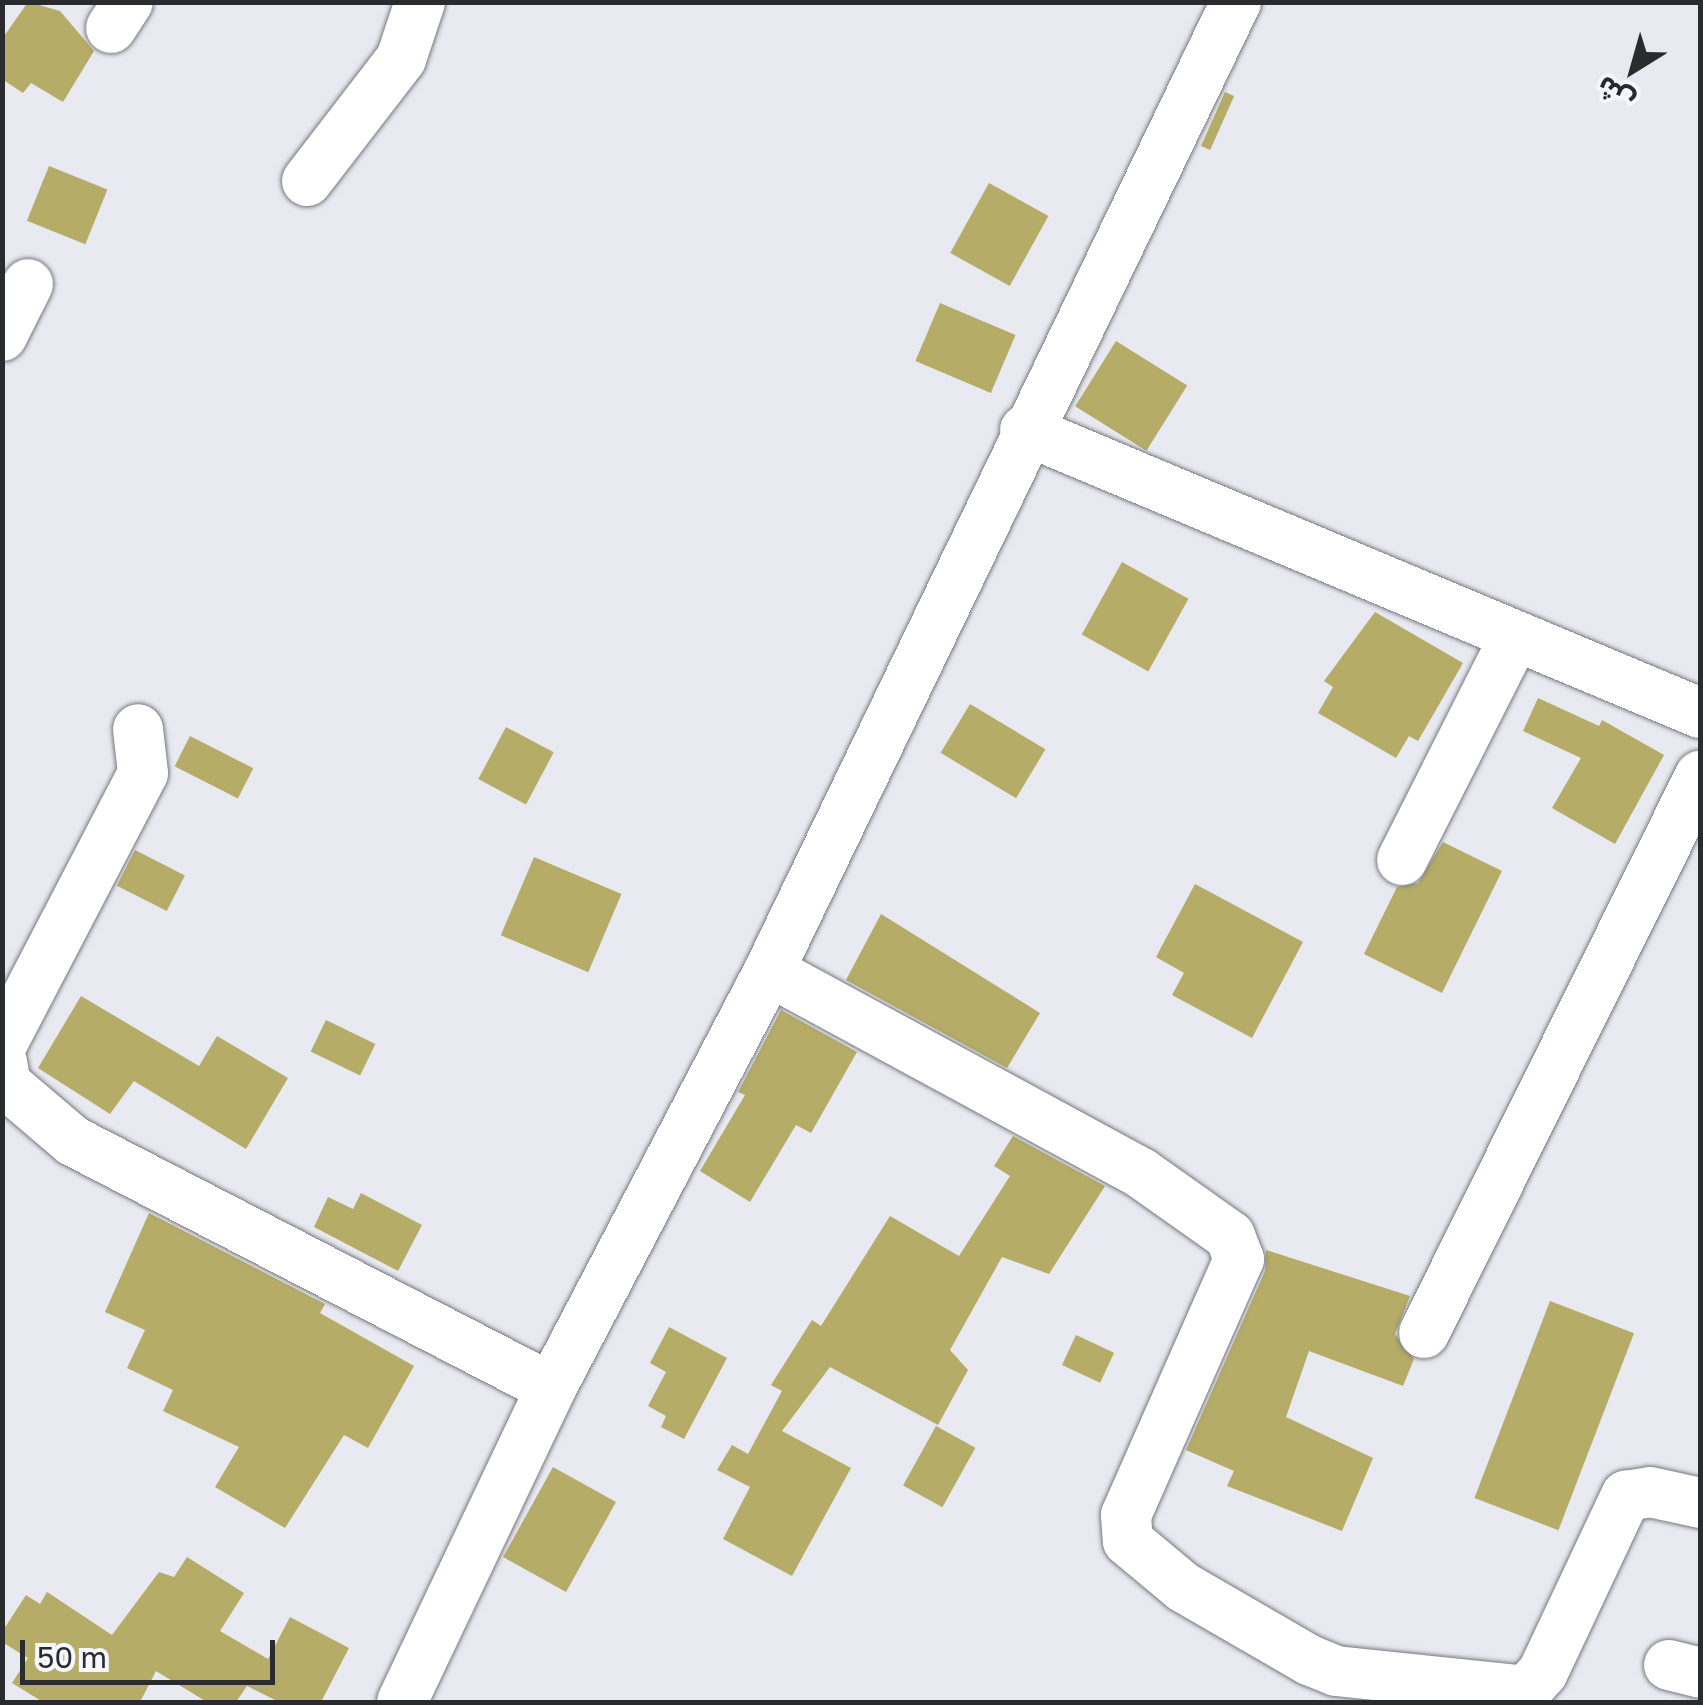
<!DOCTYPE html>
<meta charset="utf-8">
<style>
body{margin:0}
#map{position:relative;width:1703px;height:1705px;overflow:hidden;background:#e8e9f1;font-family:"Golos Text","Noto Sans Arabic",sans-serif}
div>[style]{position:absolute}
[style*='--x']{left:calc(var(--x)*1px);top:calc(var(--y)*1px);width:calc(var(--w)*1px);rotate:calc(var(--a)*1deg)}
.building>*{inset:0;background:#b5ac67;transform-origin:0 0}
.roads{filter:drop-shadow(0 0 2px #77787e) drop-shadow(0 0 2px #77787e)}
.minor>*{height:50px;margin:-25px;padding:0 25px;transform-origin:25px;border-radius:25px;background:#fff}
span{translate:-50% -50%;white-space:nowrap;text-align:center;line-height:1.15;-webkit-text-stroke:8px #f6f7fe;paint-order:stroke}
.frame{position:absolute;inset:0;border:5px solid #2a2b2e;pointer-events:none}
.north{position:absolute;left:1583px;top:20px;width:100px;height:100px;-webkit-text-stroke:8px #f6f7fe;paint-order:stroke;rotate:217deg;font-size:28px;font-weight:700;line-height:40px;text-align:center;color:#2a2b2e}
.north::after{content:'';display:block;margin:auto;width:35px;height:45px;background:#2a2b2e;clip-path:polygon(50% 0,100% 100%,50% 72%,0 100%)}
.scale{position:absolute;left:20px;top:1640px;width:255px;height:45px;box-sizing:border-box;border:5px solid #2a2b2e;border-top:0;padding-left:12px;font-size:30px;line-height:35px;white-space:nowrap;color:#2a2b2e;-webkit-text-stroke:8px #f6f7fe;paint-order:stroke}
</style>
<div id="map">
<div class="building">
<div style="clip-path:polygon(28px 2px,60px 11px,94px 51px,63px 102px,31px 83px,23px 93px,2px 79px,2px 39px)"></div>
<div style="left:1225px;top:92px;width:10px;height:59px;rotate:24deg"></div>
<div style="left:49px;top:166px;width:63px;height:59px;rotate:22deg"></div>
<div style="left:989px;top:183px;width:68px;height:80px;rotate:29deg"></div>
<div style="left:940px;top:303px;width:82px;height:63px;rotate:23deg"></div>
<div style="left:1116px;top:341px;width:84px;height:77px;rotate:32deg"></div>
<div style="left:1122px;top:562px;width:76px;height:83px;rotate:29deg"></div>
<div style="clip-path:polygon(1375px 612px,1463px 663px,1418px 741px,1409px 736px,1396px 758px,1318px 713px,1333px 687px,1324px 681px)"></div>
<div style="clip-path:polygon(1538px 698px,1599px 726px,1602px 720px,1664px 755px,1615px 844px,1552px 808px,1581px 758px,1523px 731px)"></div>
<div style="left:970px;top:704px;width:88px;height:57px;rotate:31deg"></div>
<div style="left:506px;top:727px;width:54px;height:59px;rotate:28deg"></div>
<div style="left:190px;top:736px;width:71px;height:34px;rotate:27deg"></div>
<div style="clip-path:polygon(1443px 842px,1502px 871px,1442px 993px,1364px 954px,1397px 887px,1418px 883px)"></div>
<div style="left:135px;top:850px;width:56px;height:40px;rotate:27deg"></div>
<div style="left:534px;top:857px;width:95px;height:85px;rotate:23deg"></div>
<div style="clip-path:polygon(1195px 884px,1303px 942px,1252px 1038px,1172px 995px,1184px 973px,1156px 957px)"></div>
<div style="clip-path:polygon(881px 914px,1040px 1013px,1007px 1068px,846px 980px)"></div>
<div style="clip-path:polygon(81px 996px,199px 1066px,217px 1036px,288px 1078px,246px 1149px,134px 1081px,110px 1114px,38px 1068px)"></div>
<div style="clip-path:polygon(781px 1010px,857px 1052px,811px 1133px,796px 1125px,750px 1202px,700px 1171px,745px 1095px,738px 1092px)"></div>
<div style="left:326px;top:1020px;width:55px;height:35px;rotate:26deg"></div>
<div style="clip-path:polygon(1013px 1136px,1105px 1186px,1049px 1274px,1002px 1257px,950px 1350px,968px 1370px,938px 1425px,830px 1367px,782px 1431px,851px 1468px,792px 1576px,723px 1539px,750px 1487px,717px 1470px,732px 1445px,748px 1454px,782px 1391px,771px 1385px,812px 1320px,821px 1326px,890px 1216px,959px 1256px,1010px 1176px,994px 1166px)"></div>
<div style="clip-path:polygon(361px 1193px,422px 1225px,398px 1271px,314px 1227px,328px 1197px,353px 1209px)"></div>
<div style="clip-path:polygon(149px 1213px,325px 1304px,320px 1313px,414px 1366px,368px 1448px,344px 1435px,285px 1528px,215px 1487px,239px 1447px,163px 1411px,173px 1390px,127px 1368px,145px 1330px,105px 1312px)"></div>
<div style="clip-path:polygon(1266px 1250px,1410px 1296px,1395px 1334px,1414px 1359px,1403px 1386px,1309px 1351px,1286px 1417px,1373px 1458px,1342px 1531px,1227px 1486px,1234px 1471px,1186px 1450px,1265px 1271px)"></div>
<div style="left:1550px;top:1301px;width:90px;height:211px;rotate:21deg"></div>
<div style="clip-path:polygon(669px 1327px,727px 1358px,684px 1439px,661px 1427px,666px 1416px,648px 1406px,666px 1372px,650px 1363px)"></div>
<div style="left:1076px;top:1335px;width:42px;height:33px;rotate:25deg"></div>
<div style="left:936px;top:1426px;width:45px;height:68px;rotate:29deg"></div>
<div style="left:553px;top:1467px;width:72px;height:103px;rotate:29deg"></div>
<div style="clip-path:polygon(187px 1557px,244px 1593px,220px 1631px,268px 1659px,290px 1617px,349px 1648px,321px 1702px,279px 1702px,247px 1686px,236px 1702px,207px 1702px,156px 1671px,140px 1702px,43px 1702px,12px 1683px,28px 1658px,2px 1642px,2px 1632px,26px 1595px,40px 1604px,47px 1592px,112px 1635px,159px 1572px,174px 1577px)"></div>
</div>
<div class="roads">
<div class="minor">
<div style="--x:111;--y:28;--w:31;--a:-57"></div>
<div style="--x:307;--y:181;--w:154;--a:-52.4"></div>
<div style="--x:401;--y:59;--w:60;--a:-71.6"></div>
<div style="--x:2;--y:336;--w:58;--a:-63.4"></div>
<div style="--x:1025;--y:430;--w:732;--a:22.75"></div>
<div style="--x:1402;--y:860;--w:249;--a:-63.2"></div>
<div style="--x:769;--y:971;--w:423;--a:28.5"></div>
<div style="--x:1141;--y:1173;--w:109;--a:35.3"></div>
<div style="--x:1230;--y:1236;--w:25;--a:69"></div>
<div style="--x:1239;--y:1259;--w:280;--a:113.8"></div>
<div style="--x:1126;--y:1515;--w:26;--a:86"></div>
<div style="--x:1128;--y:1541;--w:72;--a:39.9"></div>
<div style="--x:1183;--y:1587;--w:146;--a:30.1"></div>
<div style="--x:1309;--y:1660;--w:29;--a:22"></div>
<div style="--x:1336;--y:1671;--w:191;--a:6"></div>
<div style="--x:1526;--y:1691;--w:25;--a:-48"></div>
<div style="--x:1543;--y:1672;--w:195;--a:-64.8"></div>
<div style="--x:1626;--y:1496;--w:24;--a:-9"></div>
<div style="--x:1650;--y:1492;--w:51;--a:12.4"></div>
<div style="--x:2;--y:1044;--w:305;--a:-62.5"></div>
<div style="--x:143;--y:773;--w:44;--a:-96.5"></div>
<div style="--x:2;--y:1062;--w:22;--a:80"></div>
<div style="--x:6;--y:1084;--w:88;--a:40.4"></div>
<div style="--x:73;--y:1141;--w:538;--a:27.33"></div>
<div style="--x:1424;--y:1333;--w:622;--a:-63.64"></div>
<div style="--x:1669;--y:1665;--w:32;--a:14"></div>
<div style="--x:402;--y:1702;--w:348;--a:-64.6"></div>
<div style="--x:551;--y:1388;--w:471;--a:-62.4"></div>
<div style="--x:769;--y:971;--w:1076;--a:-64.27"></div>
</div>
</div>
<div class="frame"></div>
<div class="north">ش</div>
<div class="scale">50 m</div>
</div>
